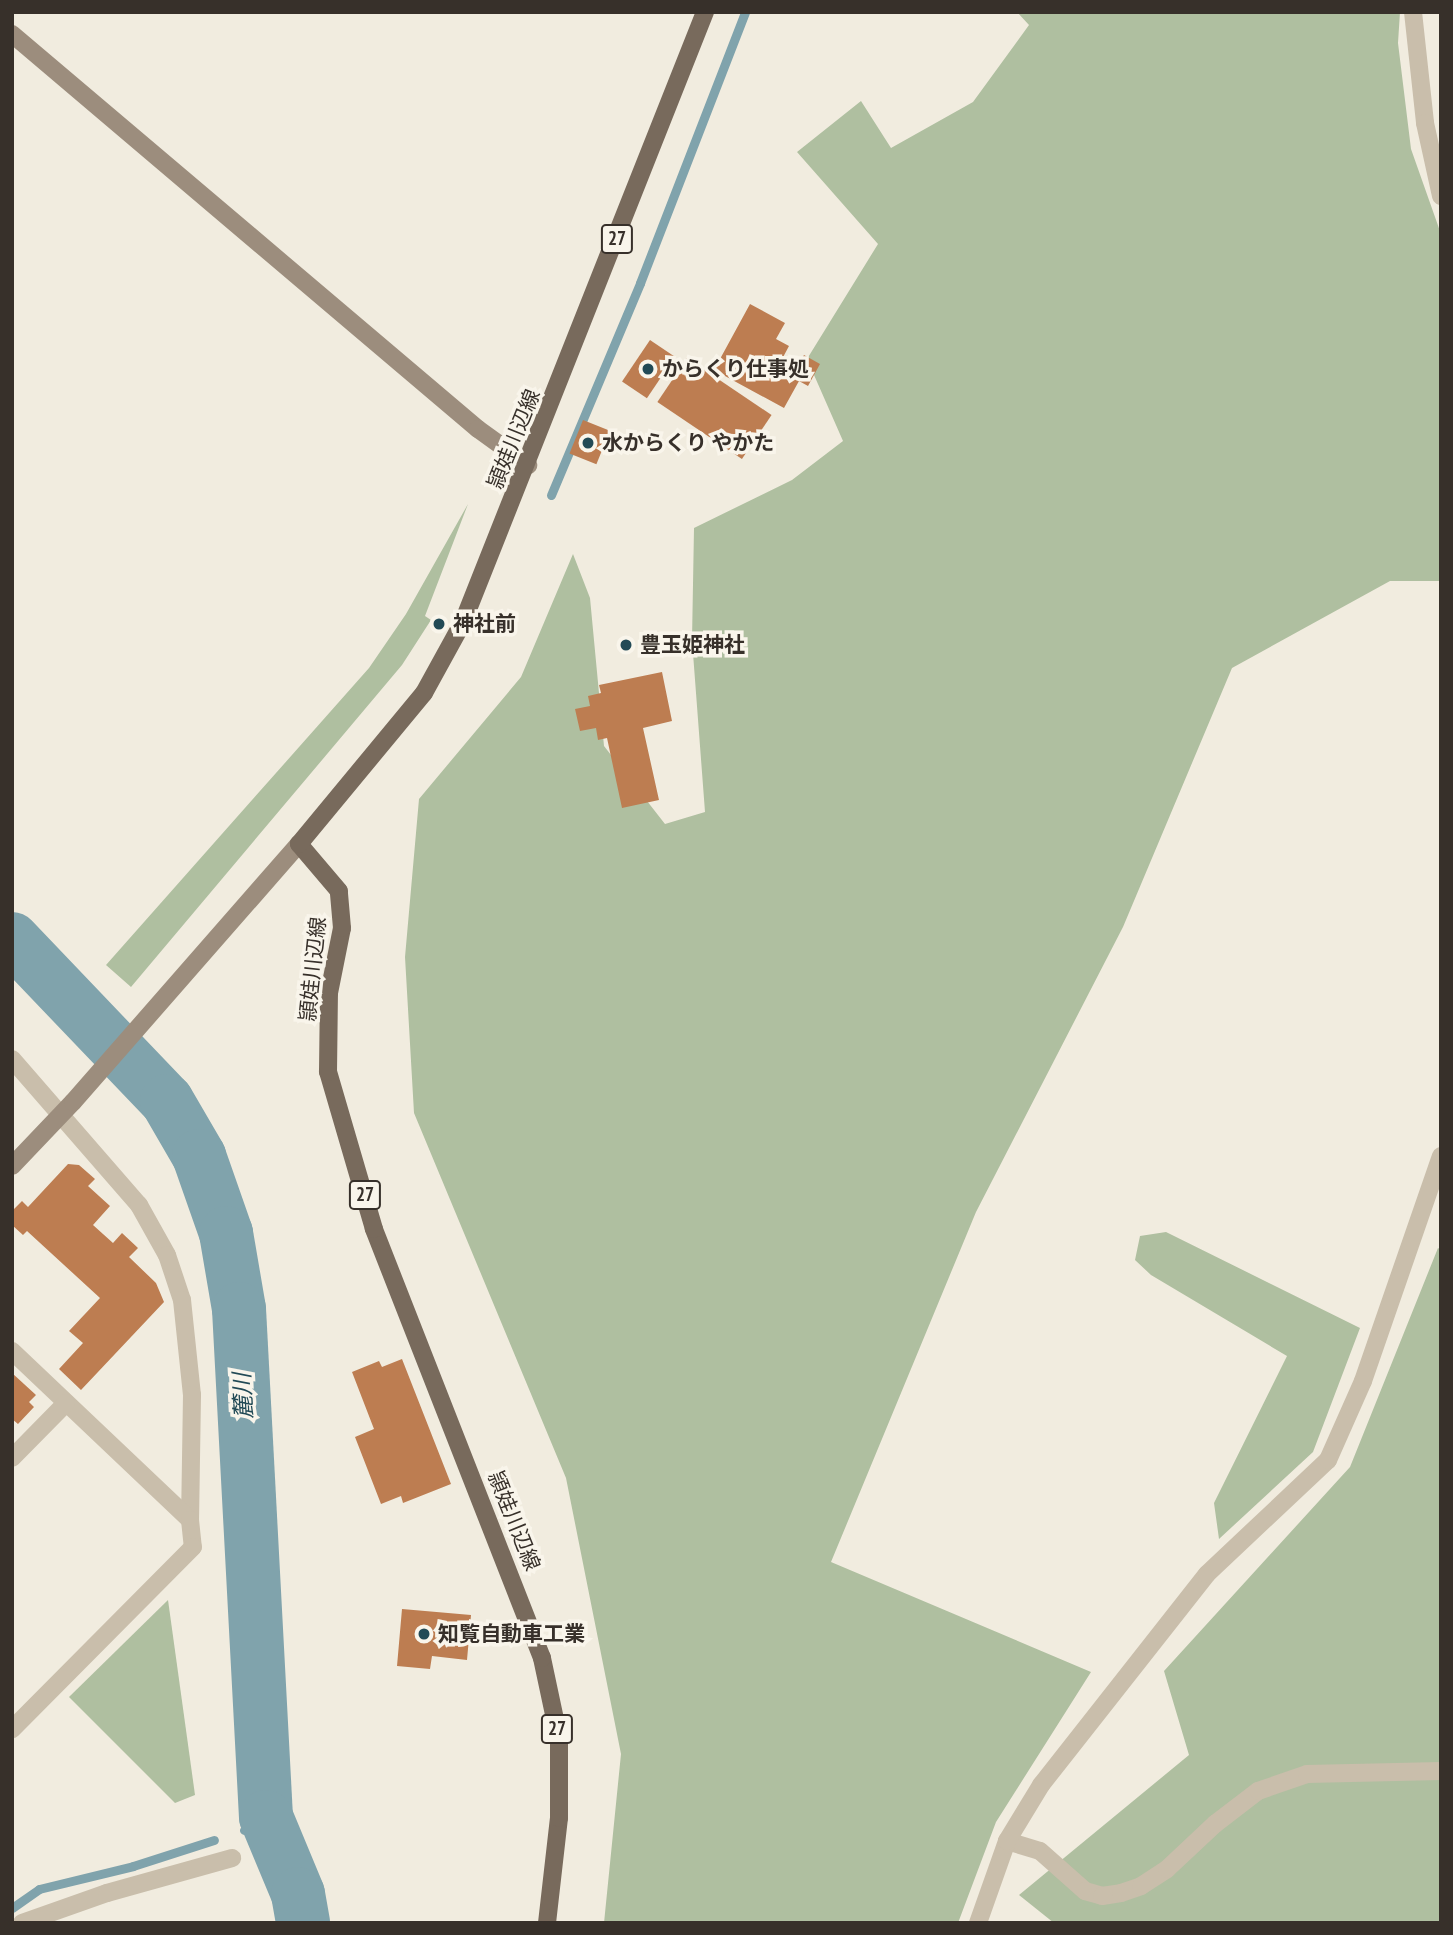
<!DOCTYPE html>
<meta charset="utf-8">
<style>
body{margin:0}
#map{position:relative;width:1453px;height:1935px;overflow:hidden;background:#f1ecdf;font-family:"PT Sans Narrow","Noto Sans JP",sans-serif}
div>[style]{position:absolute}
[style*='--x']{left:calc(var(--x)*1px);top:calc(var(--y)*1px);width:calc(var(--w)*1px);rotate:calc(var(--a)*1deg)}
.green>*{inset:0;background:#afbfa0}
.stream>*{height:9px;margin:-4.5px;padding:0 4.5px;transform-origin:4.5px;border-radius:4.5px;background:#80a3ac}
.river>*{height:54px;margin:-27px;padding:0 27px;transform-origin:27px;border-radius:27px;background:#80a3ac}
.building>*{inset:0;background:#bd7d51;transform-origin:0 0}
.street>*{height:18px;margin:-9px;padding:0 9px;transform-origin:9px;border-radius:9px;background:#c9beab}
.secondary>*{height:18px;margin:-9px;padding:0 9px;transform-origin:9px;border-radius:9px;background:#9c8d7d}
.primary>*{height:18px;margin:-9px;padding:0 9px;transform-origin:9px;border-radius:9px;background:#786a5c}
.dots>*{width:19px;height:19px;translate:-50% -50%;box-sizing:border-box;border:4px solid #f9f5eb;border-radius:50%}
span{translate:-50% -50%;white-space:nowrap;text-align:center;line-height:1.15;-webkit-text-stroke:7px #f9f5eb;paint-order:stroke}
.shield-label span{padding:2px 5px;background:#f9f5eb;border:2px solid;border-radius:5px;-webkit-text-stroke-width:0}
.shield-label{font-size:19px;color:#37302a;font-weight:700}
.poi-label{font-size:21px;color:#37302a;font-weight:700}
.left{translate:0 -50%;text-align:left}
.street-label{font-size:21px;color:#37302a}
.water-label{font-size:23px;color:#224a56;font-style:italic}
.frame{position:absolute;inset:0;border:14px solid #37302a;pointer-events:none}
</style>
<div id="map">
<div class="green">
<div style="clip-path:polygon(1017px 12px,1400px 12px,1398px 43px,1411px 149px,1441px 234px,1441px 581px,1390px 581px,1232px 668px,1123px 927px,976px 1212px,831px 1562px,1091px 1672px,996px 1822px,958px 1923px,604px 1923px,621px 1754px,566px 1478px,414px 1113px,405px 957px,419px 799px,521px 677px,573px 554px,590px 598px,604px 746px,665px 824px,705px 812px,692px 640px,694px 528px,792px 480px,843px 441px,807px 359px,878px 244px,797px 152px,861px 101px,891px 148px,973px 102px,1029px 25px)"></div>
<div style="clip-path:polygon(468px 504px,425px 616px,431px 620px,402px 665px,131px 987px,106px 965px,369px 668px,406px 614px)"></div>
<div style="clip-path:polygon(1166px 1232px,1360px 1328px,1313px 1452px,1219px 1539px,1214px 1503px,1287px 1356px,1151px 1275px,1135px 1260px,1140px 1236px)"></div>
<div style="clip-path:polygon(1438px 1248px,1441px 1250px,1441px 1923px,1054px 1923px,1019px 1895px,1189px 1755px,1164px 1671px,1350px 1467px)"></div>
<div style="clip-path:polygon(168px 1600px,195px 1795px,175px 1803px,69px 1697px)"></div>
</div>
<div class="stream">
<div style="--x:551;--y:495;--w:230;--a:-67.2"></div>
<div style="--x:640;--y:283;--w:291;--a:-68.8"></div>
<div style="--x:244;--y:1830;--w:26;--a:-31"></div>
<div style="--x:12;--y:1908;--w:33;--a:-35"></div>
<div style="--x:39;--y:1889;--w:97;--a:-13.7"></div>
<div style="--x:133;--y:1866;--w:85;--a:-17.8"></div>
</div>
<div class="river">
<div style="--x:12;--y:939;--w:224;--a:46.3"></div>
<div style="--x:167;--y:1101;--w:64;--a:59.8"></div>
<div style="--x:199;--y:1156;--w:82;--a:70.7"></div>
<div style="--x:226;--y:1233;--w:77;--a:80.3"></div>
<div style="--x:239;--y:1309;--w:509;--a:86.96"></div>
<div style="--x:266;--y:1817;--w:83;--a:67.4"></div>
<div style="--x:298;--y:1894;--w:29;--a:80"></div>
</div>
<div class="building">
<div style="clip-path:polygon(750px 304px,785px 323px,776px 339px,789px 346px,781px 361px,796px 369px,804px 355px,820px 364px,808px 386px,799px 381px,784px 408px,714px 370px)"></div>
<div style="left:650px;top:340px;width:30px;height:50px;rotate:34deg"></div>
<div style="left:687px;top:358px;width:102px;height:53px;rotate:34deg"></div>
<div style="left:583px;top:420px;width:29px;height:36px;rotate:22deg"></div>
<div style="clip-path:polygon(662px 672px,672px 721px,643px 728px,659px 800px,622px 808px,607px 738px,598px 740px,596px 728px,580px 731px,575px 709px,590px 706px,588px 696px,601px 693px,599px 685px)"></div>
<div style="clip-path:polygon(68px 1164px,79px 1165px,95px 1179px,88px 1186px,110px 1206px,93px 1225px,113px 1243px,122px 1233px,138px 1248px,129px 1257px,156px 1283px,164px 1302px,81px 1390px,59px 1369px,83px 1343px,69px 1331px,100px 1298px,27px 1231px,23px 1235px,12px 1225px,12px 1211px,22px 1201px,28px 1207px)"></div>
<div style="clip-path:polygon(402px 1359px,451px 1484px,403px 1503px,401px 1496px,381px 1504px,355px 1437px,374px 1429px,352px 1372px,379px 1361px,382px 1367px)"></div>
<div style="clip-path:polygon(12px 1373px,36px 1395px,29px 1402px,34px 1407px,18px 1424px,12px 1419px)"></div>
<div style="clip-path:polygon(402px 1609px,471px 1615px,467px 1660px,432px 1656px,430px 1669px,397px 1666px)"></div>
</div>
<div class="street">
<div style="--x:1413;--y:12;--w:112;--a:83.8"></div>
<div style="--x:1425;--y:123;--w:75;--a:77.6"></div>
<div style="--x:12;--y:1059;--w:194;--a:49"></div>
<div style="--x:139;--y:1205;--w:57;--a:60.8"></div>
<div style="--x:167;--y:1255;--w:47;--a:71.6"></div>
<div style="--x:182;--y:1300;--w:96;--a:84"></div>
<div style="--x:192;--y:1395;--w:125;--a:90.9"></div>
<div style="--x:12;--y:1351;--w:245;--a:43.5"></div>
<div style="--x:190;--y:1520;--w:27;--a:84"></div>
<div style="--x:193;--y:1547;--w:257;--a:134.8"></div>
<div style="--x:12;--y:1458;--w:77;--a:-45.5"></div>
<div style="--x:1007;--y:1841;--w:34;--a:17"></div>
<div style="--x:1040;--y:1851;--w:60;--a:41.6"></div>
<div style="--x:1085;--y:1891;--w:18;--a:16"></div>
<div style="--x:1102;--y:1896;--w:19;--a:-9"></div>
<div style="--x:1121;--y:1893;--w:21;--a:-19"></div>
<div style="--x:1141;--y:1886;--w:31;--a:-33"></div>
<div style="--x:1167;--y:1869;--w:66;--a:-43.2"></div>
<div style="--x:1215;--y:1824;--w:54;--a:-37.5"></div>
<div style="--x:1258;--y:1791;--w:52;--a:-19.1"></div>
<div style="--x:1307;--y:1774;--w:134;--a:-1.3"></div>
<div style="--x:22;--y:1923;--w:90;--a:-19.4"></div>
<div style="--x:107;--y:1893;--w:130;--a:-15.6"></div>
<div style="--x:978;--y:1923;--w:87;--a:-70.5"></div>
<div style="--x:1007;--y:1841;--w:66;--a:-58.7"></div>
<div style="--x:1041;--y:1785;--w:268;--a:-51.8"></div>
<div style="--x:1207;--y:1574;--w:166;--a:-43.3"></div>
<div style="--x:1328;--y:1460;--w:86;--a:-66.1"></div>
<div style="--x:1363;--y:1381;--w:238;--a:-70.9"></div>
</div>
<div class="secondary">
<div style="--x:12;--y:34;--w:611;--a:40.29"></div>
<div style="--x:478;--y:429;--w:62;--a:35.8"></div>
<div style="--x:12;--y:1166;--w:88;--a:-46.4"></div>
<div style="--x:73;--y:1102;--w:343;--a:-48.8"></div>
</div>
<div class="primary">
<div style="--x:547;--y:1923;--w:106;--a:-83.5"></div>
<div style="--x:559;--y:1818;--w:80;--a:-90"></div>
<div style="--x:559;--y:1738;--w:82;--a:-102"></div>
<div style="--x:542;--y:1658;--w:461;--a:-111.4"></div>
<div style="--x:374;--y:1229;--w:164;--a:-106.3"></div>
<div style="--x:328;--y:1072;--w:79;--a:-89.3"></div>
<div style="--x:329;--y:993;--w:66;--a:-78.7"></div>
<div style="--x:342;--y:928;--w:37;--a:-95"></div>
<div style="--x:339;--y:891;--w:62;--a:-130.4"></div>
<div style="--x:299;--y:844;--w:196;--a:-50.4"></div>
<div style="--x:424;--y:693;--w:81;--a:-61.2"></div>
<div style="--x:463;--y:622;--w:656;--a:-68.36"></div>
</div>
<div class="dots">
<div style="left:648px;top:369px;background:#224a56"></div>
<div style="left:588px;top:443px;background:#224a56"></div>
<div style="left:439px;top:624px;background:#224a56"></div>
<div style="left:626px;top:645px;background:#224a56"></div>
<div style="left:424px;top:1634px;background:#224a56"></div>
</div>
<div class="shield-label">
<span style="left:617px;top:239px">27</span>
<span style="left:365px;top:1195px">27</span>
<span style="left:557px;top:1729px">27</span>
</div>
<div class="poi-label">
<span class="left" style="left:662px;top:369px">からくり仕事処</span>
<span class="left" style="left:602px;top:443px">水からくり やかた</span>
<span class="left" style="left:453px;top:624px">神社前</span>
<span class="left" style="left:640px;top:645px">豊玉姫神社</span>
<span class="left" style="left:438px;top:1634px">知覧自動車工業</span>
</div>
<div class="street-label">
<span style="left:514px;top:439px;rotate:-68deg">頴娃川辺線</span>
<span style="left:313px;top:969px;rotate:-84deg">頴娃川辺線</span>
<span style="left:514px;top:1521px;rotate:68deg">頴娃川辺線</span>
</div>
<div class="water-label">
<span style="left:243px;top:1396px;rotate:-93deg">麓川</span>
</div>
<div class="frame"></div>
</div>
